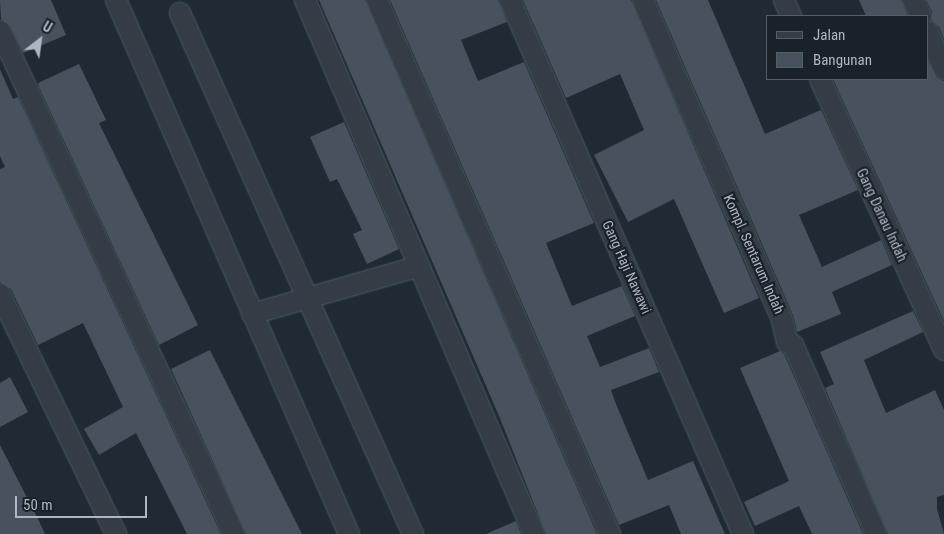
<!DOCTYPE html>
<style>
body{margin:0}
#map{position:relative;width:944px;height:534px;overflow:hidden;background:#202a34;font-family:"Roboto Condensed",sans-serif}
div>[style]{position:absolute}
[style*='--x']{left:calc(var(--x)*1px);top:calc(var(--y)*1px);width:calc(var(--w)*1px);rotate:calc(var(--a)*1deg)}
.building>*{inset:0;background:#47525e}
.roads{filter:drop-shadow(0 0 1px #515a63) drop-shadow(0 0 1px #515a63)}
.street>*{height:20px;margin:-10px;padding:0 10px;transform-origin:10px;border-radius:10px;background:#343c45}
span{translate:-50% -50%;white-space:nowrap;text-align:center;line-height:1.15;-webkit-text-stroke:4.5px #192129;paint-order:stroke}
.street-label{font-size:14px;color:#aeb7c2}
.legend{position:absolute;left:766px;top:15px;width:162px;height:65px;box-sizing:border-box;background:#192129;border:1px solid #555d66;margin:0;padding:6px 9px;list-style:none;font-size:15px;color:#aeb7c2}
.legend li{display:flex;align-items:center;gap:10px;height:25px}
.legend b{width:25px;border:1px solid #555d66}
.north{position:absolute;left:15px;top:15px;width:50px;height:50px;-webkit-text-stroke:4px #192129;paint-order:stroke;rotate:30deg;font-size:14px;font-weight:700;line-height:20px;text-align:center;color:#aeb7c2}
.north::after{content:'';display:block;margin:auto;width:18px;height:22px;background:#aeb7c2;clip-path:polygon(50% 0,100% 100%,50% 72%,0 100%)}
.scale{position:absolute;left:15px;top:496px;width:132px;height:22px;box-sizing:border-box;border:2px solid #aeb7c2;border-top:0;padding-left:6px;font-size:15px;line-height:18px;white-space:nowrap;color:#aeb7c2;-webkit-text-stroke:4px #192129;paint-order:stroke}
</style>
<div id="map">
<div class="building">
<div style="clip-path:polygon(0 0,51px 0,66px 35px,23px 53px,10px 26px,1px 19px)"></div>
<div style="clip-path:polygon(319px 0,365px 0,597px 534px,546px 534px,499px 416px)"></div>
<div style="clip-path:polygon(390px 0,498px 0,507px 22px,461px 40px,478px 81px,524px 62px,594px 223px,546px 243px,572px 306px,622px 286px,635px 316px,587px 336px,600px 367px,649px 348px,659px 372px,611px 390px,616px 404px,648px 480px,693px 461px,725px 534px,681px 534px,669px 505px,619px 525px)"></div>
<div style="clip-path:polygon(523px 0,631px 0,759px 298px,724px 313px,674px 199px,628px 222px,594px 155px,644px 130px,620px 74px,566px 98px)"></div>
<div style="clip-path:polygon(656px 0,708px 0,765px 134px,821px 110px,858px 190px,799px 215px,822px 267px,881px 240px,892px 265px,832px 292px,841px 314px,797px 332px,793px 315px)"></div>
<div style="clip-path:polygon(859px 0,901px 0,908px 16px,866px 16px)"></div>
<div style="clip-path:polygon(926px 0,944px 0,944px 39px,939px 27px,932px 21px,932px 11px)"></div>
<div style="clip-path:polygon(928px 61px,937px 78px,944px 81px,944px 321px,833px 79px,928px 79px)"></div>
<div style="clip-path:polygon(79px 64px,106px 120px,99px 123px,198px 325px,159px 345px,39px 87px,38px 83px)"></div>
<div style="clip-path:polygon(0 69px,13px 99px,18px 97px,221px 534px,187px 534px,136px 433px,99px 455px,84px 429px,123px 407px,83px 323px,38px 345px,11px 289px,0 282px,0 169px,5px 167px,0 156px)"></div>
<div style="clip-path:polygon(344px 122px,399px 249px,367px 264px,353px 234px,362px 230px,337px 179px,330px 182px,310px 137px)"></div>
<div style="clip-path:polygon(913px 311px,923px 332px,864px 360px,886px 413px,935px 390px,944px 410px,944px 495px,937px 497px,937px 509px,944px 534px,888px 534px,825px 388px,834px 384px,820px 352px)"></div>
<div style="clip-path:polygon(210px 350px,302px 534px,246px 534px,171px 369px)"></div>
<div style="clip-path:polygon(780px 351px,784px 354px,863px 534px,812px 534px,799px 506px,755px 526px,744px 502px,789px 481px,740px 368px)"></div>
<div style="clip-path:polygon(10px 377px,28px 412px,0 427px,0 383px)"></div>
<div style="clip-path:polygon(0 445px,39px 521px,45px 534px,0 534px)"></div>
<div style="clip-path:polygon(516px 521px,521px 534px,486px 534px)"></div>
</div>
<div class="roads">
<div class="street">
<div style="--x:116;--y:0;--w:583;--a:66.43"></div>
<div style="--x:305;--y:0;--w:581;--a:66.79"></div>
<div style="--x:377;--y:0;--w:583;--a:66.43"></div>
<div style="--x:510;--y:0;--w:583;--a:66.43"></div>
<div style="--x:643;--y:0;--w:349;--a:66.5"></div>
<div style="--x:782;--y:320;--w:23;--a:77"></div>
<div style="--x:787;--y:342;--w:7;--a:27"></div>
<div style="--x:793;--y:345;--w:206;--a:66.3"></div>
<div style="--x:784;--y:0;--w:17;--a:66"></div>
<div style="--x:913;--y:0;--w:18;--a:63"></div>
<div style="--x:180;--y:13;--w:571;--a:65.91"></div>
<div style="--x:0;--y:31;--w:555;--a:65.05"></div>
<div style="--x:928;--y:32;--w:40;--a:66.6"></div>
<div style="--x:820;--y:79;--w:298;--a:65.4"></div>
<div style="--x:0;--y:294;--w:267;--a:64.2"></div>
<div style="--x:252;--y:314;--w:174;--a:-16"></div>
</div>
</div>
<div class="street-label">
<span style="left:882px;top:215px;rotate:65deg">Gang Danau Indah</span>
<span style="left:754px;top:254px;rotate:66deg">Kompl. Sentarum Indah</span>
<span style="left:627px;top:267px;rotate:66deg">Gang Haji Nawawi</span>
</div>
<ul class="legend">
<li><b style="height:6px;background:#343c45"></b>Jalan</li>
<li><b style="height:14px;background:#47525e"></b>Bangunan</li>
</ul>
<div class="north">U</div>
<div class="scale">50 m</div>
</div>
